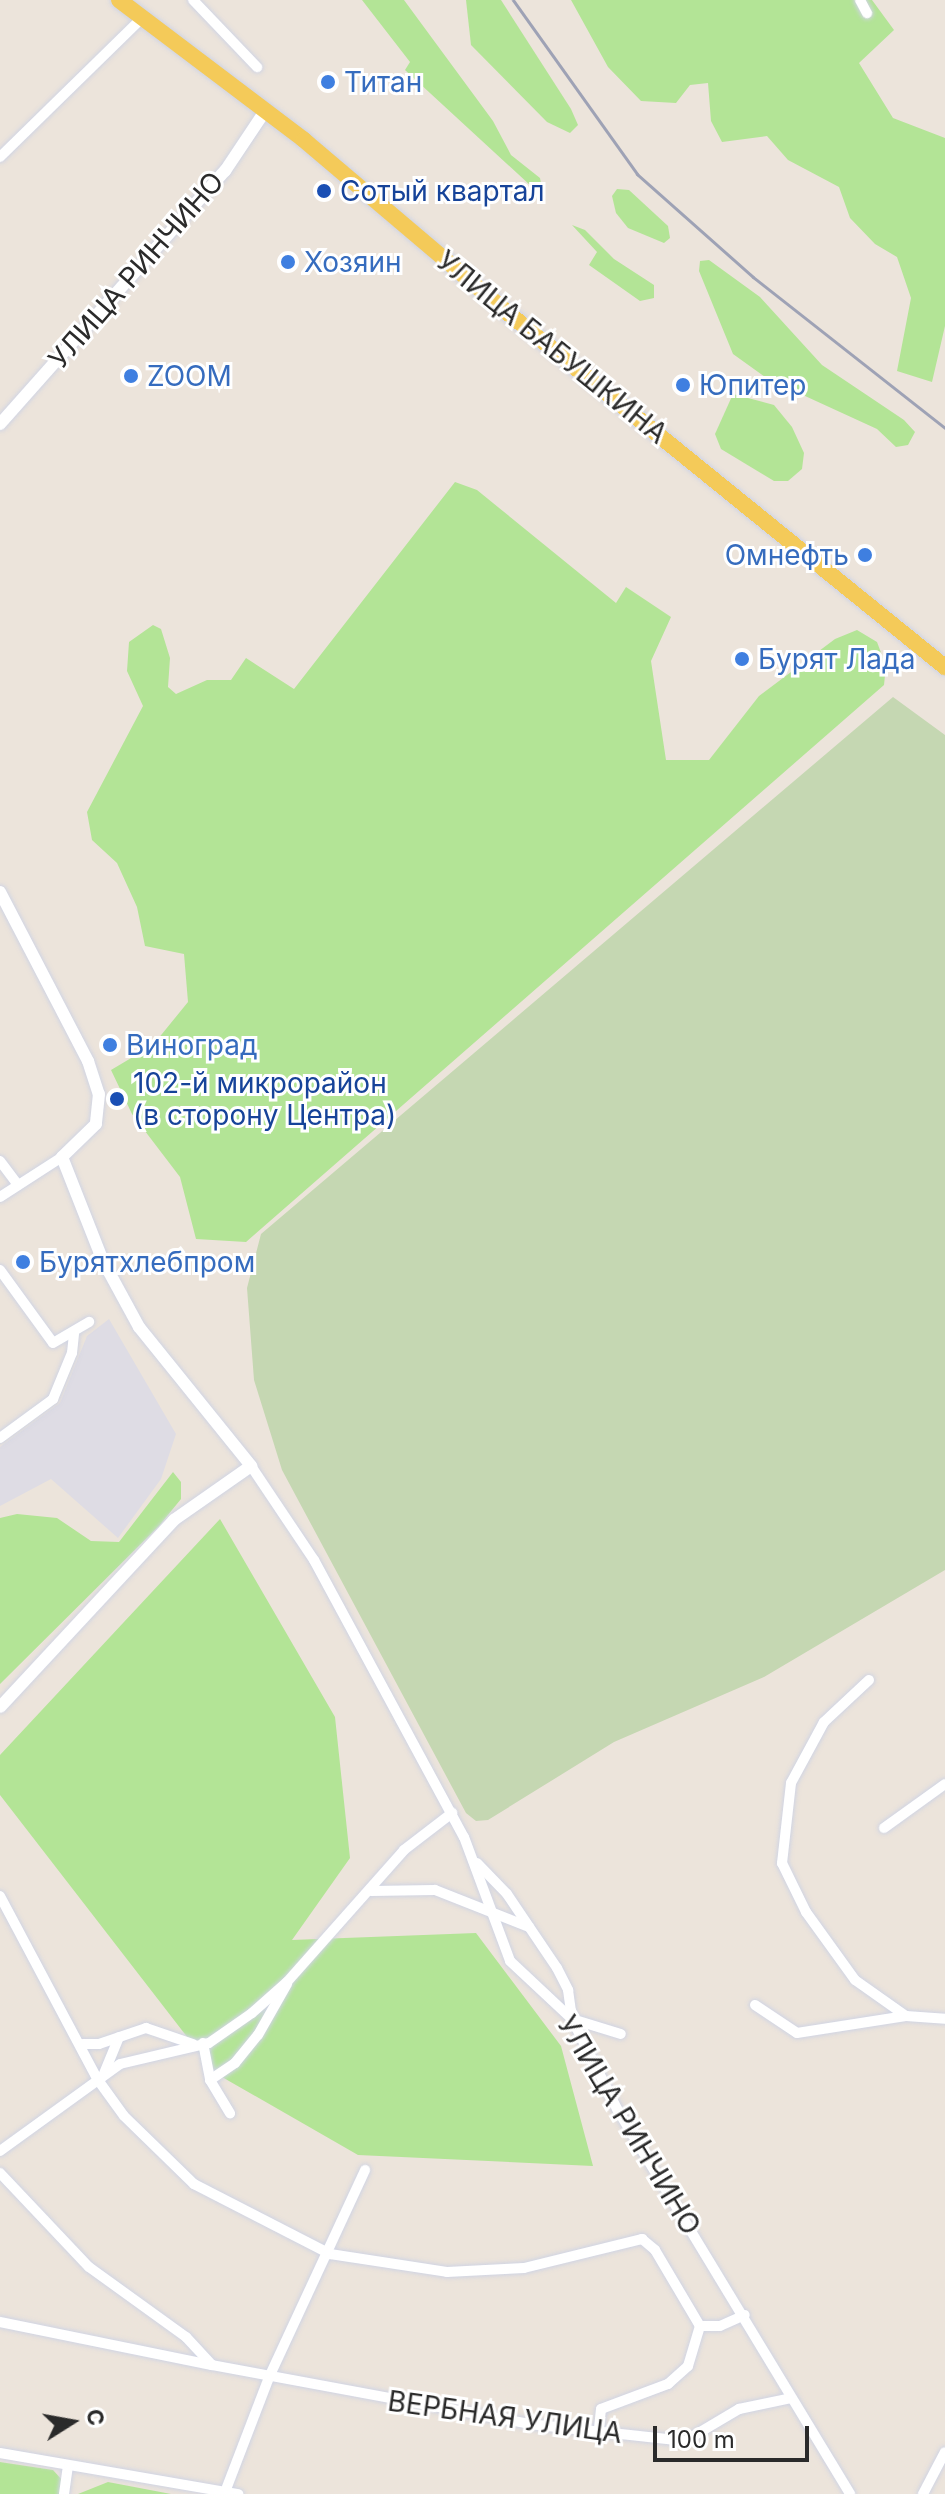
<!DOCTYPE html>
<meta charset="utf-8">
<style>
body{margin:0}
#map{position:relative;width:945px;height:2494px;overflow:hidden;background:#ece4db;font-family:Inter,sans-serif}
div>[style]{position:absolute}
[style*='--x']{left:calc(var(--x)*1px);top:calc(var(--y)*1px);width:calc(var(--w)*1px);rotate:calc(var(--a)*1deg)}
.industrial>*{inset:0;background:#dedce4}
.green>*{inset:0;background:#b3e496}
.cemetery>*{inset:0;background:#c5d7b2}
.roads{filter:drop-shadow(0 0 2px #d0d4e3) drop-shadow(0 0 2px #d0d4e3)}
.minor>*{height:10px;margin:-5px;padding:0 5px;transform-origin:5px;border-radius:5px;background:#fff}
.tertiary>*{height:12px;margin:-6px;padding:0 6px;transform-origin:6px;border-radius:6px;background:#fff}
.primary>*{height:16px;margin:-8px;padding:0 8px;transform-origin:8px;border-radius:8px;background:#f4ca59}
.rail>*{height:3px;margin:-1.5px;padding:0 1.5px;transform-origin:1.5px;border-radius:1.5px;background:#9ea2b5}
.dots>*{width:22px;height:22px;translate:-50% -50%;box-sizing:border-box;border:4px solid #fff;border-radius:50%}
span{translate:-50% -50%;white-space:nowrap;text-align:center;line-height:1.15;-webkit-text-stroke:6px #fff;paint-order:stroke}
.shop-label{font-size:28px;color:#366cbe}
.left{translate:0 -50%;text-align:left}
.right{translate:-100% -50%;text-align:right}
.transit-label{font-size:28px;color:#164399}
.street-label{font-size:28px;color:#2a2a2a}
.north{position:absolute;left:32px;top:2382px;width:80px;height:80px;-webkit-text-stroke:6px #fff;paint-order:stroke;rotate:79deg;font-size:22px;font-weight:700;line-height:32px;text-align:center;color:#2a2a2a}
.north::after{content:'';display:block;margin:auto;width:28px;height:36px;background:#2a2a2a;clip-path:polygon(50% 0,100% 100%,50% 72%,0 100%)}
.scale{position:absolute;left:653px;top:2426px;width:156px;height:36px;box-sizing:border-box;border:4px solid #2a2a2a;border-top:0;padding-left:10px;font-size:24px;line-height:28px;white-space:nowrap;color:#2a2a2a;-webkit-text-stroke:6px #fff;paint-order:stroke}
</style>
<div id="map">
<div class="industrial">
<div style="clip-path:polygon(109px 1319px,176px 1434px,161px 1479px,118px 1538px,51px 1479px,0 1506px,0 1447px,60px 1403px,87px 1336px)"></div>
</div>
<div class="green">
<div style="clip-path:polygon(362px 0,404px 0,493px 121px,511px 155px,540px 178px,544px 198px,405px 70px,410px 62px)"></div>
<div style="clip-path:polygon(466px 0,501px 0,571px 109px,578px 125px,570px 133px,547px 122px,471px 45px)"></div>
<div style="clip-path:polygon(571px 0,872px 0,894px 30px,859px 63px,893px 118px,945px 138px,945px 326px,932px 382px,897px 371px,911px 298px,897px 257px,875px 244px,850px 218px,839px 187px,788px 160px,767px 136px,722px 142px,711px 121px,708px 83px,690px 85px,676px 103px,641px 101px,608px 67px)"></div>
<div style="clip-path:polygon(617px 189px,629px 190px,668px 226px,670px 238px,664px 243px,628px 228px,616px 213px,612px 196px)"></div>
<div style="clip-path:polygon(572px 225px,585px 230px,614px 259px,654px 285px,654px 298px,640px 301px,589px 265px,597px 252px)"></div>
<div style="clip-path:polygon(709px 260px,760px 297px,822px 365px,904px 420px,915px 432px,908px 445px,896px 447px,877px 429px,768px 379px,733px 354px,699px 271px,700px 261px)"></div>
<div style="clip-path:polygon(733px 394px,774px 405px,792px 427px,804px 453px,802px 469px,788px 481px,774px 481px,721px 449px,715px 434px)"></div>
<div style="clip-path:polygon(455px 482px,477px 490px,616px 603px,626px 587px,671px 617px,651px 661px,666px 760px,709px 760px,759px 696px,835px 639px,857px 630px,877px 642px,886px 666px,884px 685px,246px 1242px,196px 1239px,180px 1177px,132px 1114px,111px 1070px,153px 1045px,188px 1002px,184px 954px,145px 946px,137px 907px,117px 863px,92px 840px,87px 812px,143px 706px,127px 671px,129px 642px,153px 625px,161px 629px,170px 658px,168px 687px,176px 694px,207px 680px,231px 680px,246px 658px,294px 689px)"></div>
<div style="clip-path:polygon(173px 1472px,181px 1482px,181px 1499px,159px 1526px,0 1684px,0 1518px,17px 1514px,57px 1518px,91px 1541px,119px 1542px)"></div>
<div style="clip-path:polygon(220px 1519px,335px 1717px,350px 1858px,292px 1940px,476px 1933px,561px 2046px,593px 2166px,358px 2155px,215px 2073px,0 1795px,0 1755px)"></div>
<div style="clip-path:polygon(0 2462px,53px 2470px,63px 2481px,60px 2494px,0 2494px)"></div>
<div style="clip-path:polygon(108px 2482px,171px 2494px,78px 2494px)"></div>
</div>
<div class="cemetery">
<div style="clip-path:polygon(893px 697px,945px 735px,945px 1570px,764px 1677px,614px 1742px,488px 1820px,476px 1821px,466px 1813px,282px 1470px,254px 1380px,247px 1288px,261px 1234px)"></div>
</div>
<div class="roads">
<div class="minor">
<div style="--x:193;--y:0;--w:93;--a:46.3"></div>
<div style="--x:860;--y:0;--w:15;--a:62"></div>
<div style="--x:0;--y:157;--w:200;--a:-44.4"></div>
<div style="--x:0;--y:1161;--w:30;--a:53"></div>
<div style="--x:0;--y:1197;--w:74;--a:-32.8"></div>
<div style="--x:0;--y:1270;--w:90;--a:54"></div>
<div style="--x:53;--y:1343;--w:42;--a:-30.3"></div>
<div style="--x:0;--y:1438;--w:66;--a:-36.3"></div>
<div style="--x:53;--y:1399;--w:50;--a:-67.6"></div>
<div style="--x:72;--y:1353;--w:20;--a:-84"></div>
<div style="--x:251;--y:1466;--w:113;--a:56.2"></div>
<div style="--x:314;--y:1560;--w:315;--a:61.6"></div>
<div style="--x:464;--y:1837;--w:132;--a:69.6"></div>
<div style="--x:510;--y:1961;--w:85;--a:43.1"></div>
<div style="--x:572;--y:2019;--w:101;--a:63.4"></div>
<div style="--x:617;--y:2109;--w:450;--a:58.8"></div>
<div style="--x:869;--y:1680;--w:62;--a:137"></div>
<div style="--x:824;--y:1722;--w:69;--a:118.4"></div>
<div style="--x:791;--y:1783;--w:81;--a:96.4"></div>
<div style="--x:782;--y:1863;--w:55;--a:63.9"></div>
<div style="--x:806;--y:1912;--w:84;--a:54.2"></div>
<div style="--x:855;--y:1980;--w:62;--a:35.2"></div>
<div style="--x:884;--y:1828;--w:75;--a:-35.8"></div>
<div style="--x:477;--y:1863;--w:43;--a:45.9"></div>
<div style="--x:507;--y:1894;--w:89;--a:56"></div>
<div style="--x:557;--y:1968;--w:25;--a:63"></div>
<div style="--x:568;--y:1990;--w:29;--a:82"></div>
<div style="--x:572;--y:2019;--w:51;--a:17"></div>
<div style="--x:371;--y:1891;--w:64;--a:-0.9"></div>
<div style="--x:435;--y:1890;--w:101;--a:21.5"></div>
<div style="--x:0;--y:1896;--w:208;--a:62"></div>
<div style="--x:98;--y:2080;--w:44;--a:54.2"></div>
<div style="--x:124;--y:2116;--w:98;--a:44.2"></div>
<div style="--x:194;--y:2184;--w:153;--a:27.2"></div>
<div style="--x:330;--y:2254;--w:118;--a:8.7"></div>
<div style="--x:447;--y:2272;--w:77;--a:-3"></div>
<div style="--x:524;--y:2268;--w:122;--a:-13.8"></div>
<div style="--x:642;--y:2239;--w:17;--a:40"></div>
<div style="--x:655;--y:2250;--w:88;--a:59.4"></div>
<div style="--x:700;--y:2326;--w:20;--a:0"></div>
<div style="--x:720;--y:2326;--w:27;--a:-24"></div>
<div style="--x:755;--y:2005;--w:50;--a:33.7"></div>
<div style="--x:797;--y:2033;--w:110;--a:-8.9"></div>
<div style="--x:906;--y:2016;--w:39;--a:4"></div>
<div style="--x:203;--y:2043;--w:38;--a:79"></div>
<div style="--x:210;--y:2080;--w:39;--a:59"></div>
<div style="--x:83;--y:2044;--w:16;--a:0"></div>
<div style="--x:99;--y:2044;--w:50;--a:-18.8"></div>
<div style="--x:146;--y:2028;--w:50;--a:18.8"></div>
<div style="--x:103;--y:2076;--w:42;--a:-67.7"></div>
<div style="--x:210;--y:2080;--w:30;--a:-34"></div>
<div style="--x:235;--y:2063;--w:36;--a:-51"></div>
<div style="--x:258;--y:2035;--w:59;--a:-60.4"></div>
<div style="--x:0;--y:2151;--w:148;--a:-35.9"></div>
<div style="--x:120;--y:2064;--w:91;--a:-13.3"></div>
<div style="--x:209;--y:2043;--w:52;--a:-34.9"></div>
<div style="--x:252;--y:2013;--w:47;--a:-41.5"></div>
<div style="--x:287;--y:1982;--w:176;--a:-48.4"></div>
<div style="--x:404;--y:1850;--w:61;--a:-37.6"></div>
<div style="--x:0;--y:2173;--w:129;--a:46.6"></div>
<div style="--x:89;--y:2267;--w:120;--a:35.8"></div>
<div style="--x:186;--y:2337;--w:38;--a:47"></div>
<div style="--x:212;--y:2365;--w:322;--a:10.5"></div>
<div style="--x:529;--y:2424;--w:157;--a:6.2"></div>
<div style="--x:685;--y:2441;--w:63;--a:-30.7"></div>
<div style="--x:739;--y:2409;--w:53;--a:-11.9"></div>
<div style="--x:0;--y:2322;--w:216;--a:11.5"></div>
<div style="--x:599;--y:2428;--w:19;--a:-84"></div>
<div style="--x:601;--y:2409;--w:72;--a:-20.5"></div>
<div style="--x:668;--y:2384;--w:27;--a:-42"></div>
<div style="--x:688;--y:2366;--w:42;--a:-73.3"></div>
<div style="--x:0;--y:2453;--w:242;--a:9.8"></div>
<div style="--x:225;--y:2492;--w:125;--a:-69"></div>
<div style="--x:270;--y:2375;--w:226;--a:-65.1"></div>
<div style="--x:64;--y:2494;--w:29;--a:-82"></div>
<div style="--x:923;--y:2494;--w:47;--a:-62.4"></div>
</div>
<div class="tertiary">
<div style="--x:0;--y:424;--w:339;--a:-48.4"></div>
<div style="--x:225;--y:171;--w:72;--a:-56.3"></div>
<div style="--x:0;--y:892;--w:191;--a:62.5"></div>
<div style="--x:88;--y:1061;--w:35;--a:72"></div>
<div style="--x:99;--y:1094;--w:30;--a:96"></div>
<div style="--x:96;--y:1124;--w:47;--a:135.9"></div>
<div style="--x:62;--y:1157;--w:112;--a:68.5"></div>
<div style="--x:103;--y:1261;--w:75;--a:61.4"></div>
<div style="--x:139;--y:1327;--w:179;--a:51.1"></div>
<div style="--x:251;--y:1466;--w:94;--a:145"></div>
<div style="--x:174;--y:1520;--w:255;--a:132.9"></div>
</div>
<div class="primary">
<div style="--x:119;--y:0;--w:232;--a:37.1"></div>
<div style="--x:304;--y:140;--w:261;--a:40.3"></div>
<div style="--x:503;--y:309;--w:569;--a:39.01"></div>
</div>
</div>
<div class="rail">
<div style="--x:513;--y:0;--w:214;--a:54.5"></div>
<div style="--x:637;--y:174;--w:155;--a:41.6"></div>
<div style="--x:753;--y:277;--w:244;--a:38.2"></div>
</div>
<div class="dots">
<div style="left:328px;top:82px;background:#3f7fe0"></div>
<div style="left:324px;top:191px;background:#1a4fb4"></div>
<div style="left:288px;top:262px;background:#3f7fe0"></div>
<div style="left:131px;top:376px;background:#3f7fe0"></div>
<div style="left:683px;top:385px;background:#3f7fe0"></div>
<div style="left:865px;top:555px;background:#3f7fe0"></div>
<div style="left:742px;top:659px;background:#3f7fe0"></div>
<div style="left:110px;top:1045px;background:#3f7fe0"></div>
<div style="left:117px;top:1099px;background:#1a4fb4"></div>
<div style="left:23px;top:1262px;background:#3f7fe0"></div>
</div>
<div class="shop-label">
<span class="left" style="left:344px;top:82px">Титан</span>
<span class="left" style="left:304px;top:262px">Хозяин</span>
<span class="left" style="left:147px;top:376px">ZOOM</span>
<span class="left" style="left:699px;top:385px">Юпитер</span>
<span class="right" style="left:849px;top:555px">Омнефть</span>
<span class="left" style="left:758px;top:659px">Бурят Лада</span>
<span class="left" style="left:126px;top:1045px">Виноград</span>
<span class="left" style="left:39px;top:1262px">Бурятхлебпром</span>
</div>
<div class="transit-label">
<span class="left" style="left:340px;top:191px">Сотый квартал</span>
<span class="left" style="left:133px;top:1099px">102-й микрорайон<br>(в сторону Центра)</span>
</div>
<div class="street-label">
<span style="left:136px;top:270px;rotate:-49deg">УЛИЦА РИНЧИНО</span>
<span style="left:552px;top:347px;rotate:39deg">УЛИЦА БАБУШКИНА</span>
<span style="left:629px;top:2125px;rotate:59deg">УЛИЦА РИНЧИНО</span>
<span style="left:505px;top:2417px;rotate:8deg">ВЕРБНАЯ УЛИЦА</span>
</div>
<div class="north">С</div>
<div class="scale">100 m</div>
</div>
